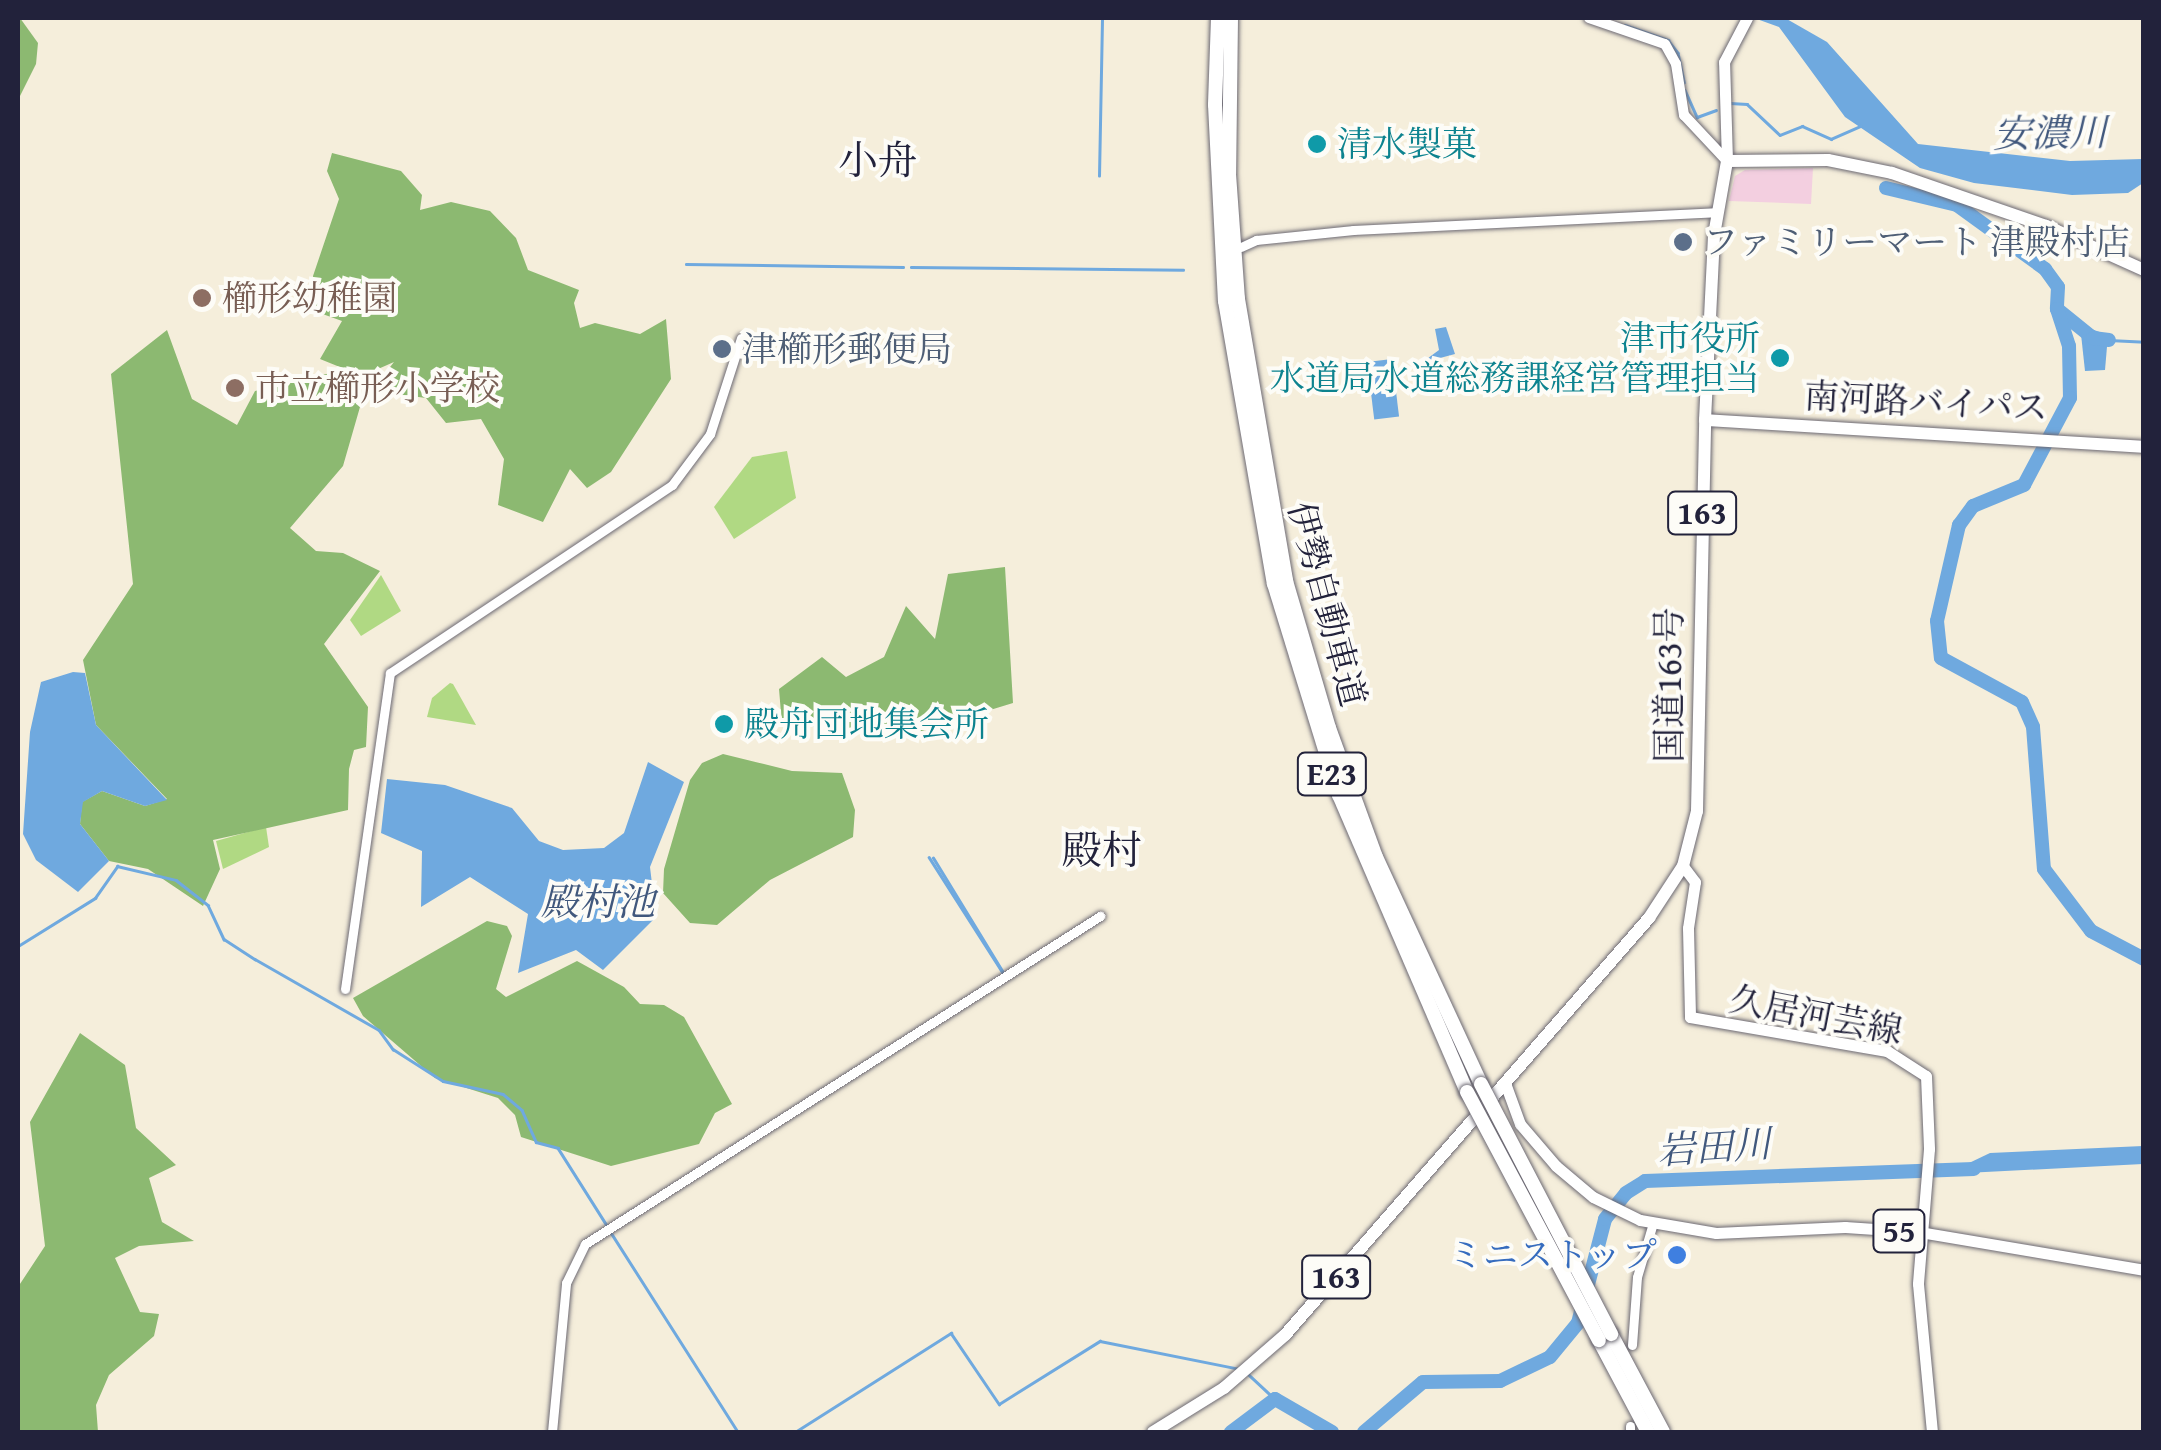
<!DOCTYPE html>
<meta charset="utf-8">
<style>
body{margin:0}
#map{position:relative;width:2161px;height:1450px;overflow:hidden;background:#f5eedb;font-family:"Gentium Book Plus","Noto Serif JP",serif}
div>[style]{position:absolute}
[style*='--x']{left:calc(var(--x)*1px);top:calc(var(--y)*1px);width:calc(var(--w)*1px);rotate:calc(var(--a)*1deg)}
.built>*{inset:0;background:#f3cfe0}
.green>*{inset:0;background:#b0d983}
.forest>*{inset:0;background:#8cb971}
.water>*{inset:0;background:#6fa9df;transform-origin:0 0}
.stream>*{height:2.5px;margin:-1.25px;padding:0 1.25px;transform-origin:1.25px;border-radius:1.25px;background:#6fa9df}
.river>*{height:14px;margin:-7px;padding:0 7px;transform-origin:7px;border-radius:7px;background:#6fa9df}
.roads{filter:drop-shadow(0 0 2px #6c6973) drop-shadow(0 0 2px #6c6973)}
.tertiary>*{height:9px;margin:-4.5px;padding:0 4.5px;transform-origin:4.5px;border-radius:4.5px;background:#fff}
.secondary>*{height:10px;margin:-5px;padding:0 5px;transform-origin:5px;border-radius:5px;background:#fff}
.primary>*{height:11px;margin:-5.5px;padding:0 5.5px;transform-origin:5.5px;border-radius:5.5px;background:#fff}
.trunk>*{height:12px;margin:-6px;padding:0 6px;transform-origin:6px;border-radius:6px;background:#fff}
.motorway>*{height:14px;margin:-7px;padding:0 7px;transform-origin:7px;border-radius:7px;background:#fff}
.bridges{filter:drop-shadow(0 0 2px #6c6973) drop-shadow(0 0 2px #6c6973)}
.motorway-bridge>*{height:14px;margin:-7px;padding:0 7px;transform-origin:7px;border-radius:7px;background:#fff}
.dots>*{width:28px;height:28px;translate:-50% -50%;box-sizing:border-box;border:5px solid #fdfcf7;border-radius:50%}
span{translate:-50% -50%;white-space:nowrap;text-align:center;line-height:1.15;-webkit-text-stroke:8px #fdfcf7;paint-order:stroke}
.shield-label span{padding:2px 8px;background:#fdfcf7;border:2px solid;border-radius:8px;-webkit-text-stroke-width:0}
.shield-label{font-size:32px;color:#22223b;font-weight:700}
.culture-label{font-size:35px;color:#0d838f}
.left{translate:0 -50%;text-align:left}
.right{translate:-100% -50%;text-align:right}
.service-label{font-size:35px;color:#4e5e75}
.education-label{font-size:35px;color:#785e54}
.street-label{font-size:35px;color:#22223b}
.shop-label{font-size:35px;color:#366cbe}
.water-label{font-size:38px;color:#41587d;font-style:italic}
.quarter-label{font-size:40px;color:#22223b}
.frame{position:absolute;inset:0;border:20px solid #22223b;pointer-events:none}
</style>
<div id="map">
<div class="built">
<div style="clip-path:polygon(1813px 168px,1811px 204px,1729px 201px,1735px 176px,1745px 170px)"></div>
</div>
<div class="green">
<div style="clip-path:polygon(787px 451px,796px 498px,734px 539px,714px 507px,752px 457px)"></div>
<div style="clip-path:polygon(381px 575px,401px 611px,361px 636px,350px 620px)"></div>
<div style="clip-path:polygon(450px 683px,453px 684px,476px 725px,427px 717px,432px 698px)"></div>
<div style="clip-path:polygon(266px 827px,269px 847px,223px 869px,216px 841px)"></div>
</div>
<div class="forest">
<div style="clip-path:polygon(20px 18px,38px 43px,36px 64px,18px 100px)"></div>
<div style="clip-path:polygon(332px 153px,401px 171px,422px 195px,420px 210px,451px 202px,490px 211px,516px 238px,528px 270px,579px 290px,574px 303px,580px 328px,595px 323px,640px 334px,666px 319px,671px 379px,611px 472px,587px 488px,570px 469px,543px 522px,498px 505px,504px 459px,481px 419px,446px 423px,426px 398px,389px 393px,379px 381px,394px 362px,362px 376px,320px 359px,342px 321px,317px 312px,313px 276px,339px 199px,327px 171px)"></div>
<div style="clip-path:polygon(167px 330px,192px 399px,237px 425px,255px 391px,339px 371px,360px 407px,343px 466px,290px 528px,316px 551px,343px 553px,380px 571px,324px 644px,368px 707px,366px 747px,354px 750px,349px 769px,348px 810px,213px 840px,220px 869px,203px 906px,148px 869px,109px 861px,80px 824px,82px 802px,102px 791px,145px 806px,167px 799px,96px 725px,83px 660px,133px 584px,111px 374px)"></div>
<div style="clip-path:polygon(1005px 567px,1013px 703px,915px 733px,782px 725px,779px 689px,822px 657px,846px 677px,884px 657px,906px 606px,935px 639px,948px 574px)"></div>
<div style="clip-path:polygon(723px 754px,792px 771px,842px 773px,855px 810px,853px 837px,770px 880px,717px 925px,690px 923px,663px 893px,664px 869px,690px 780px,702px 763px)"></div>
<div style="clip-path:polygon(487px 921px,507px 926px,512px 936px,496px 989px,506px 997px,577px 961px,624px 987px,640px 1004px,664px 1005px,684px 1017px,732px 1104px,715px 1113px,699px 1144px,611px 1166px,521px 1137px,515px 1115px,498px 1098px,435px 1078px,363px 1016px,353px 998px)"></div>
<div style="clip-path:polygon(80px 1033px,125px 1065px,136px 1128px,176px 1165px,149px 1178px,162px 1222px,194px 1241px,139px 1246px,115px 1258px,140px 1312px,159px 1314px,154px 1336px,109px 1375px,96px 1405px,98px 1432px,18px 1432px,18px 1287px,45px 1246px,30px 1122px)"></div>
</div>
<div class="water">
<div style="clip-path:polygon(1754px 18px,1785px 18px,1827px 42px,1918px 144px,2070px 161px,2143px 159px,2143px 183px,2128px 193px,2072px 195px,1974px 183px,1920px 168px,1845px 117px,1779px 27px)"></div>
<div style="clip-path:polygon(2080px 325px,2108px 335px,2105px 370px,2085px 371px)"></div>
<div style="clip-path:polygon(1446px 327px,1455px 354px,1440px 358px,1429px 376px,1420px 364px,1439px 350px,1435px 329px)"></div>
<div style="left:1392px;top:359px;width:58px;height:25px;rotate:83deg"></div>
<div style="clip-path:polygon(73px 672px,85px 673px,96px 725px,167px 800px,145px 806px,102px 791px,83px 802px,80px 824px,109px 861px,78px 892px,36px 860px,23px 834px,30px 732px,41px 682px)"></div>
<div style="clip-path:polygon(648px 762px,684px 782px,650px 867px,656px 917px,603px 970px,576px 950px,518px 973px,528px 914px,470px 877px,421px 907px,422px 851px,381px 833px,387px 779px,445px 785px,512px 808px,539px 841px,563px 850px,604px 848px,624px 833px)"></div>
<div style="clip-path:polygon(2143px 1146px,2143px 1164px,1946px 1174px,1990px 1153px)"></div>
</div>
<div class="stream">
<div style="--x:1625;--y:25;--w:46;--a:19.2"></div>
<div style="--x:1668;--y:40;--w:16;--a:52"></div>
<div style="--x:1678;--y:53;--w:30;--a:78"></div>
<div style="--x:1685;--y:90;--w:30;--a:66"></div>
<div style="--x:1697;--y:117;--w:20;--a:-20"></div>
<div style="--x:1730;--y:103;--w:17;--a:3"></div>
<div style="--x:1747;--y:104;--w:45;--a:43.2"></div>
<div style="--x:1780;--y:135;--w:24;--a:-22"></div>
<div style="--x:1802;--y:126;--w:32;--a:24"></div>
<div style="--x:1831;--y:139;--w:32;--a:-24"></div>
<div style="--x:1099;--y:176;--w:158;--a:-88.9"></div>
<div style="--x:686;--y:264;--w:217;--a:0.8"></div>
<div style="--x:911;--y:267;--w:272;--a:0.6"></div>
<div style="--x:2109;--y:340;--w:35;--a:3"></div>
<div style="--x:929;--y:857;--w:141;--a:57.4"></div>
<div style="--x:1005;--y:976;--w:138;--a:-121.4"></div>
<div style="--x:18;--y:946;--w:91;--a:-31.9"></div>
<div style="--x:95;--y:898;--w:39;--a:-55"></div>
<div style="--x:117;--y:866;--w:61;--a:13.3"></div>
<div style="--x:176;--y:880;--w:41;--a:38"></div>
<div style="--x:208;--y:905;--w:38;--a:65"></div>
<div style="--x:224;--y:939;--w:37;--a:33"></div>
<div style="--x:255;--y:959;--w:143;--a:29.8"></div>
<div style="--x:379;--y:1030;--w:24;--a:54"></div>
<div style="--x:393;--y:1049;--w:59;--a:32.6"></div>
<div style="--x:443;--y:1081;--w:61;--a:12.2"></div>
<div style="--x:503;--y:1094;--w:25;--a:40"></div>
<div style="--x:522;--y:1110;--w:35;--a:66"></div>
<div style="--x:536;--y:1142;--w:23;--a:15"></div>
<div style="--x:558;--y:1148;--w:90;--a:57.7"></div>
<div style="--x:610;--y:1231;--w:238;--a:57.5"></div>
<div style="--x:1247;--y:1373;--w:38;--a:43"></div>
<div style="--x:1239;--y:1423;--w:9;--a:84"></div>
<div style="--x:795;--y:1432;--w:185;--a:-32.4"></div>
<div style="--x:951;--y:1333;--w:86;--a:55.9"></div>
<div style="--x:999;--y:1404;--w:119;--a:-32"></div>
<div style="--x:1100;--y:1341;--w:143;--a:11.3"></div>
</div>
<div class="river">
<div style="--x:1886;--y:188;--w:73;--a:13.5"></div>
<div style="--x:1957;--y:205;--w:109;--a:36"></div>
<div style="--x:2045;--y:269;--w:22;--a:54"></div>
<div style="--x:2058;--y:287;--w:22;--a:93"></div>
<div style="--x:2057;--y:309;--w:46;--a:38.9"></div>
<div style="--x:2093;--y:338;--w:16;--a:7"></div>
<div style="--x:2057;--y:309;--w:39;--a:72"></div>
<div style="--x:2069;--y:346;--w:52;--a:88.9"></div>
<div style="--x:2070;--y:398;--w:98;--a:117.9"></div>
<div style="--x:2024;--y:485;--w:55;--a:157.6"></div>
<div style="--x:1973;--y:506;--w:24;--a:126"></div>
<div style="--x:1959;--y:525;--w:98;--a:102.9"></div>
<div style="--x:1937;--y:621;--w:37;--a:84"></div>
<div style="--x:1941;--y:658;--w:92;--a:28.5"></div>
<div style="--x:2022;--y:702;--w:27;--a:66"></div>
<div style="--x:2033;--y:727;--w:142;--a:85.6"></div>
<div style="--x:2044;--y:869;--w:78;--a:52.8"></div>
<div style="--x:2091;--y:931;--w:60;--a:27.8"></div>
<div style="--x:1231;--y:1432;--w:55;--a:-36.9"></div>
<div style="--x:1275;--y:1399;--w:66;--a:30.1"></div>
<div style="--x:1364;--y:1432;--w:77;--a:-40.3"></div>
<div style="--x:1423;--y:1382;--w:77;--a:-0.7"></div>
<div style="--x:1500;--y:1381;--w:55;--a:-25.6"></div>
<div style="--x:1550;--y:1357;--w:44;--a:-50.5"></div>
<div style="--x:1578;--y:1323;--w:107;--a:-75.4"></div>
<div style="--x:1605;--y:1219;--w:33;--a:-51"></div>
<div style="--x:1626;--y:1193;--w:22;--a:-32"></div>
<div style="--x:1645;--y:1181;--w:329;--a:-2.1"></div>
</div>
<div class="roads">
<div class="tertiary">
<div style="--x:1241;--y:247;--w:17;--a:-25"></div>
<div style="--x:1256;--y:240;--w:98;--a:-5.9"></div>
<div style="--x:1353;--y:230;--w:363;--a:-2.8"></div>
<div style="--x:345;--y:989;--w:319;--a:-81.9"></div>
<div style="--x:390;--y:673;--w:339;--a:-33.7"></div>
<div style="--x:672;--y:485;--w:64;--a:-53.3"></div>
<div style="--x:710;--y:434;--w:101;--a:-72.1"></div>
<div style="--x:1632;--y:1345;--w:68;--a:-85.8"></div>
<div style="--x:1637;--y:1277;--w:56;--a:-73.5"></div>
<div style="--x:552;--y:1432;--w:150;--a:-84.6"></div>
<div style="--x:566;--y:1283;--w:43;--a:-64"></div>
<div style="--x:585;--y:1244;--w:611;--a:-32.49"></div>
<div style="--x:1630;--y:1432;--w:6;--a:-90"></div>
</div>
<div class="secondary">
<div style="--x:1589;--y:18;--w:80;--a:18.9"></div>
<div style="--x:1665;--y:44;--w:23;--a:61"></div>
<div style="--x:1676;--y:64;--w:52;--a:81.1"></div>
<div style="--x:1684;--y:115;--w:63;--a:46.9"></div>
</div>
<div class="primary">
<div style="--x:1727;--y:161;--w:99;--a:-91.7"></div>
<div style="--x:1724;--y:62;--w:50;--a:-62.4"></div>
<div style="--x:1683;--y:866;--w:20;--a:53"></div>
<div style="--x:1695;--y:882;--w:47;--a:98.7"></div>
<div style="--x:1688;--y:928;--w:89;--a:88.7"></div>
<div style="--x:1690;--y:1017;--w:200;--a:9.8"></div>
<div style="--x:1887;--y:1051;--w:46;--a:32.7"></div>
<div style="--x:1926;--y:1076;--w:73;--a:87.6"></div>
<div style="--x:1929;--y:1149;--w:135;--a:94.7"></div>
<div style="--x:1918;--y:1284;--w:149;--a:84.6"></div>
<div style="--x:1505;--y:1083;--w:44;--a:69.9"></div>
<div style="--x:1520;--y:1124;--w:55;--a:49.4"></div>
<div style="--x:1556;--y:1166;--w:48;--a:40"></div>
<div style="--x:1593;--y:1197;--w:52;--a:26.1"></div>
<div style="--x:1640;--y:1220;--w:77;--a:9.7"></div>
<div style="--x:1716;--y:1233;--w:129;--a:-2.7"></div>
<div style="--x:1845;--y:1227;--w:75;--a:3.8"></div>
<div style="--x:1920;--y:1232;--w:227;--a:9.6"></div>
</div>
<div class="trunk">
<div style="--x:1705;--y:420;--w:440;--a:3.5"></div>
<div style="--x:1153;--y:1432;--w:84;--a:-31.8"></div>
<div style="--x:1224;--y:1388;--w:81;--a:-41"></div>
<div style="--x:1285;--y:1335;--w:554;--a:-48.88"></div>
<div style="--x:1649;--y:918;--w:62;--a:-56.8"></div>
<div style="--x:1683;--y:866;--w:57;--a:-75.7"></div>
<div style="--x:1697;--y:811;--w:391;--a:-88.8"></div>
<div style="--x:1705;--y:420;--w:185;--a:-87.2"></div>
<div style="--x:1714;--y:235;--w:75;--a:-80"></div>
<div style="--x:1727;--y:161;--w:101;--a:-0.6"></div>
<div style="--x:1828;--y:160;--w:65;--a:11.5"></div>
<div style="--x:1892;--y:173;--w:163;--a:19"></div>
<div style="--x:2046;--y:226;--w:107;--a:24.2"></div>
</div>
<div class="motorway">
<div style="--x:1218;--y:18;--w:87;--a:92"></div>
<div style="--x:1215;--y:105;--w:196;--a:87.1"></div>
<div style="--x:1225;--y:301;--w:287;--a:80.2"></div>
<div style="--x:1274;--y:584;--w:221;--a:72.9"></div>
<div style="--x:1339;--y:795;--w:323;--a:66.7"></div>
<div style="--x:1231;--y:18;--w:156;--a:90.7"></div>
<div style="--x:1229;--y:174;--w:125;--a:85.9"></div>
<div style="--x:1238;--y:299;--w:286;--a:80.3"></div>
<div style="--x:1286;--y:581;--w:153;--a:73.7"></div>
<div style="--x:1329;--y:728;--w:137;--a:70"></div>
<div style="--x:1376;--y:857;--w:250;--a:65.2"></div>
<div style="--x:1611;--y:1334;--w:111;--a:62"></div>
<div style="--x:1599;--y:1340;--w:104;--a:62"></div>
</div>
</div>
<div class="bridges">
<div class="motorway-bridge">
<div style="--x:1481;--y:1084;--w:282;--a:62.5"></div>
<div style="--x:1467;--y:1092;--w:281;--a:62"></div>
</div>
</div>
<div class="dots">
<div style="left:1317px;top:144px;background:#0f9aa8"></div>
<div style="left:1683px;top:242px;background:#5c6f8a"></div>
<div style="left:202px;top:298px;background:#8d6e63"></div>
<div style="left:722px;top:349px;background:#5c6f8a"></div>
<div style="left:1780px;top:358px;background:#0f9aa8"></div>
<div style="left:235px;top:388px;background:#8d6e63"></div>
<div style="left:724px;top:724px;background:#0f9aa8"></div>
<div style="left:1677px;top:1255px;background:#3f7fe0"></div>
</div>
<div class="shield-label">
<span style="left:1702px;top:513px">163</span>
<span style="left:1332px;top:774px">E23</span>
<span style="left:1899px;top:1231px">55</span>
<span style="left:1336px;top:1277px">163</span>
</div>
<div class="culture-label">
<span class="left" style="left:1337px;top:144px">清水製菓</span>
<span class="right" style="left:1760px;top:358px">津市役所<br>水道局水道総務課経営管理担当</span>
<span class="left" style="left:744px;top:724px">殿舟団地集会所</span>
</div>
<div class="service-label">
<span class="left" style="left:1703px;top:242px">ファミリーマート 津殿村店</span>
<span class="left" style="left:742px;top:349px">津櫛形郵便局</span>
</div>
<div class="education-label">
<span class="left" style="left:222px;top:298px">櫛形幼稚園</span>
<span class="left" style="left:255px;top:388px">市立櫛形小学校</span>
</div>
<div class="street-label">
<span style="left:1926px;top:402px;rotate:3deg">南河路バイパス</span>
<span style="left:1327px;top:604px;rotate:75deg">伊勢自動車道</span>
<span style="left:1669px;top:685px;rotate:-90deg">国道163号</span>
<span style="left:1816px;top:1015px;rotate:11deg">久居河芸線</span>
</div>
<div class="shop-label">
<span class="right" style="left:1657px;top:1255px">ミニストップ</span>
</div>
<div class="water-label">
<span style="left:2050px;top:133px;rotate:-1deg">安濃川</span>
<span style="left:598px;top:902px">殿村池</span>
<span style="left:1714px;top:1147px;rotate:-4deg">岩田川</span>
</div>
<div class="quarter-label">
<span style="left:878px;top:160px">小舟</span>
<span style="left:1102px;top:850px">殿村</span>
</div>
<div class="frame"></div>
</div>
